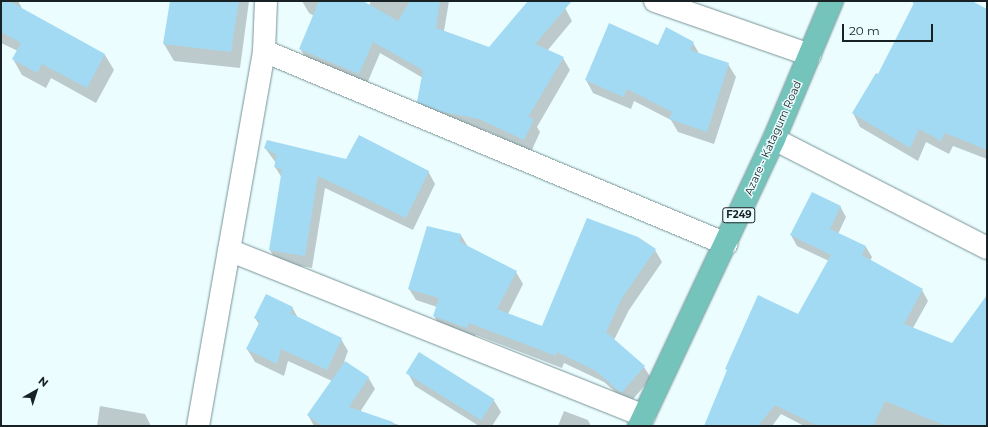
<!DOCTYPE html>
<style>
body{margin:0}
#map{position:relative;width:988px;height:427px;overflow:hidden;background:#ebfdff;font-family:Montserrat,sans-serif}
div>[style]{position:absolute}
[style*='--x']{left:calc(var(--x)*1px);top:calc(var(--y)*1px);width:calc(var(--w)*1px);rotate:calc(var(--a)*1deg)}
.shadow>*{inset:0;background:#0003}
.building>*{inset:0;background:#a3daf3;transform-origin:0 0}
.roads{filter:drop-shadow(0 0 1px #789396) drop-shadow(0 0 1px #789396)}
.minor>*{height:22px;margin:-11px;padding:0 11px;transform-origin:11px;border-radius:11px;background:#fff}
.primary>*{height:22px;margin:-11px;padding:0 11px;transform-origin:11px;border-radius:11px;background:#74c4bc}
span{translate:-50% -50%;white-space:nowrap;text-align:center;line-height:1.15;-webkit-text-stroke:3px #ebfdff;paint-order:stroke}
.shield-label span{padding:1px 3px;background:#ebfdff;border:1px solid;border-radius:3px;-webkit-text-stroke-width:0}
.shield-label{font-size:10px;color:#182224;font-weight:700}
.street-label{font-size:11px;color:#182224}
.frame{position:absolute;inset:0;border:2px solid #182224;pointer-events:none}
.north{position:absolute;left:16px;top:371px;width:40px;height:40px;-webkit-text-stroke:3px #ebfdff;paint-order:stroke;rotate:39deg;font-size:11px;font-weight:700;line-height:16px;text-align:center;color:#182224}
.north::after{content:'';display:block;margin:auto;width:14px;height:18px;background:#182224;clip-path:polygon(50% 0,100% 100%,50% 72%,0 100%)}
.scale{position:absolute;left:842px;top:24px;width:91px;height:18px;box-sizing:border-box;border:2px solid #182224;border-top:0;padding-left:5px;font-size:12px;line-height:14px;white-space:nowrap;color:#182224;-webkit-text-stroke:3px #ebfdff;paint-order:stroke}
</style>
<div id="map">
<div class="shadow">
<div style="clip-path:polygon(1px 1px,18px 1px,23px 10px,105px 55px,114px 70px,96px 103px,51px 78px,46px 88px,22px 75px,13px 59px,18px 51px,1px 43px)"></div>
<div style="clip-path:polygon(171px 1px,249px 1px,240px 68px,174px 61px,164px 44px)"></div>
<div style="clip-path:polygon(302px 1px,361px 1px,369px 6px,371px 1px,449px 1px,444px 31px,490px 48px,530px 1px,556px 1px,565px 8px,572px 21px,547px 51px,563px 58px,570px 70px,537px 127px,540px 132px,531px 152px,487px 131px,450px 124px,426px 114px,418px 101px,423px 78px,380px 53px,366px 86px,308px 61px,300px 49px,314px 16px,309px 13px)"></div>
<div style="clip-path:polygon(912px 1px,969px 1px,987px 11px,987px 159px,953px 146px,949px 154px,926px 142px,918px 161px,860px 127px,853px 113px,876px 74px,879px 75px,914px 4px)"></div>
<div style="clip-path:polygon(693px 43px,700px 55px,728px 64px,736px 77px,714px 144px,678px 132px,671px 120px,634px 101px,631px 109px,593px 93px,586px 80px)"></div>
<div style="clip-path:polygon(265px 148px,428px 171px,435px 184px,413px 230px,325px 188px,312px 268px,277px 262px,270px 250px,282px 178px,275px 167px,276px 163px)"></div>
<div style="clip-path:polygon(840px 206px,846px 217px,838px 234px,866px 247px,872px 257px,870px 261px,922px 290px,928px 301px,913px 328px,952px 344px,987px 297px,987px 426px,804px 426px,781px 414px,772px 426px,705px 426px,728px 372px,726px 369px,799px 315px,829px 261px,797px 246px,791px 235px)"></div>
<div style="clip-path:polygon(461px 235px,468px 247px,516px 272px,523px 284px,508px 314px,542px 327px,638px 238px,655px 250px,662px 262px,629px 310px,614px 340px,644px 367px,651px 378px,629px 404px,604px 382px,564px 363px,562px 368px,476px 335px,474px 339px,441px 328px,434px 316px,437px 307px,416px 300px,409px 289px)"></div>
<div style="clip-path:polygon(292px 307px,298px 318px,341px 339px,348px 351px,344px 362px,368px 377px,375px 389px,360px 412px,402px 426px,314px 426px,308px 415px,332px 381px,288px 361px,284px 376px,255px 362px,247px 349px,259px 324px,255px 318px)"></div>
<div style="clip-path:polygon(408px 373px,493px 399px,501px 412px,492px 426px,479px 426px,415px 386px)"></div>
<div style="clip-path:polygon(100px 406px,145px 414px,151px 426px,97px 426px)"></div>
<div style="clip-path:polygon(564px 411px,588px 420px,591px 426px,558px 426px)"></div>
</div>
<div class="building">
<div style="clip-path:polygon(1px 1px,9px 1px,105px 54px,87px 88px,42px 64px,37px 73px,12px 59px,21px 43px,1px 32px)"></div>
<div style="clip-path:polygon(170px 1px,239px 1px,231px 52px,163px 44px)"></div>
<div style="clip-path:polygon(319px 1px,363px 1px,398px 21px,410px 1px,440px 1px,436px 28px,489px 47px,528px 1px,572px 1px,535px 44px,564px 57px,528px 117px,534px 119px,524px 140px,479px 119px,443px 112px,417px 102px,423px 70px,373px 42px,359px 74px,299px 49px)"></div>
<div style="clip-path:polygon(915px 1px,972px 1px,987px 9px,987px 150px,945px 133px,941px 141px,919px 129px,910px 148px,852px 113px,876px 73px,878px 74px)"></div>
<div style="clip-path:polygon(609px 23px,658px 45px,666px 27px,694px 42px,690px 50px,729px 63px,707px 132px,669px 119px,672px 112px,627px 89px,623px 97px,585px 80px)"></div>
<div style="clip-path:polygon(359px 135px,429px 171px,406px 218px,318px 176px,305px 256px,269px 250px,282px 169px,274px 167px,277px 155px,264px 148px,267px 140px,346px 159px)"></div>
<div style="clip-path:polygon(812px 192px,841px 206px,830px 229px,866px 246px,862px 255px,923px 289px,904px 324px,952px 343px,987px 295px,987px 426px,946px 426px,885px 401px,873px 426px,818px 426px,775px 405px,758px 426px,704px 426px,727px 370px,725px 369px,758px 295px,798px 314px,831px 255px,790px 235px)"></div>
<div style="clip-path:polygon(587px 218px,638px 237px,656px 249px,622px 298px,606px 332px,645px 366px,621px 393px,596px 371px,557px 352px,556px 356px,469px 323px,467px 328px,433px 316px,439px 298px,408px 289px,427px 226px,461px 234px,460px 242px,517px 271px,497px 309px,542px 326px)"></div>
<div style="clip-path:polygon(266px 294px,293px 307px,290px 313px,342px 338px,327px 370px,281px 349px,277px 364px,246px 349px,260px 321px,254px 318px)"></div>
<div style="left:419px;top:352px;width:89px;height:25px;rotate:32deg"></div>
<div style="clip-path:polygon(345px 361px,369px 377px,349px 407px,393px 422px,392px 426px,322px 426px,307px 415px)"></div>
</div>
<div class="roads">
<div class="minor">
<div style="--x:655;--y:1;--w:164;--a:19.2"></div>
<div style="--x:264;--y:51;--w:501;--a:22.67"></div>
<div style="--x:774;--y:139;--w:239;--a:27.1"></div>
<div style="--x:229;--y:250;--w:447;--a:21.8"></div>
<div style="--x:198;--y:426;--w:381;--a:-80"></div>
<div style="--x:264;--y:51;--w:50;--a:-87.7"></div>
</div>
<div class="primary">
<div style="--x:639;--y:426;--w:317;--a:-64.8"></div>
<div style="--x:774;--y:139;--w:150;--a:-67.2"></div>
</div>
</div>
<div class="shield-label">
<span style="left:739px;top:215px">F249</span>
</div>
<div class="street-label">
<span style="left:773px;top:138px;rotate:-66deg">Azare - Katagum Road</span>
</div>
<div class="frame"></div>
<div class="north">N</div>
<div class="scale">20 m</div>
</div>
